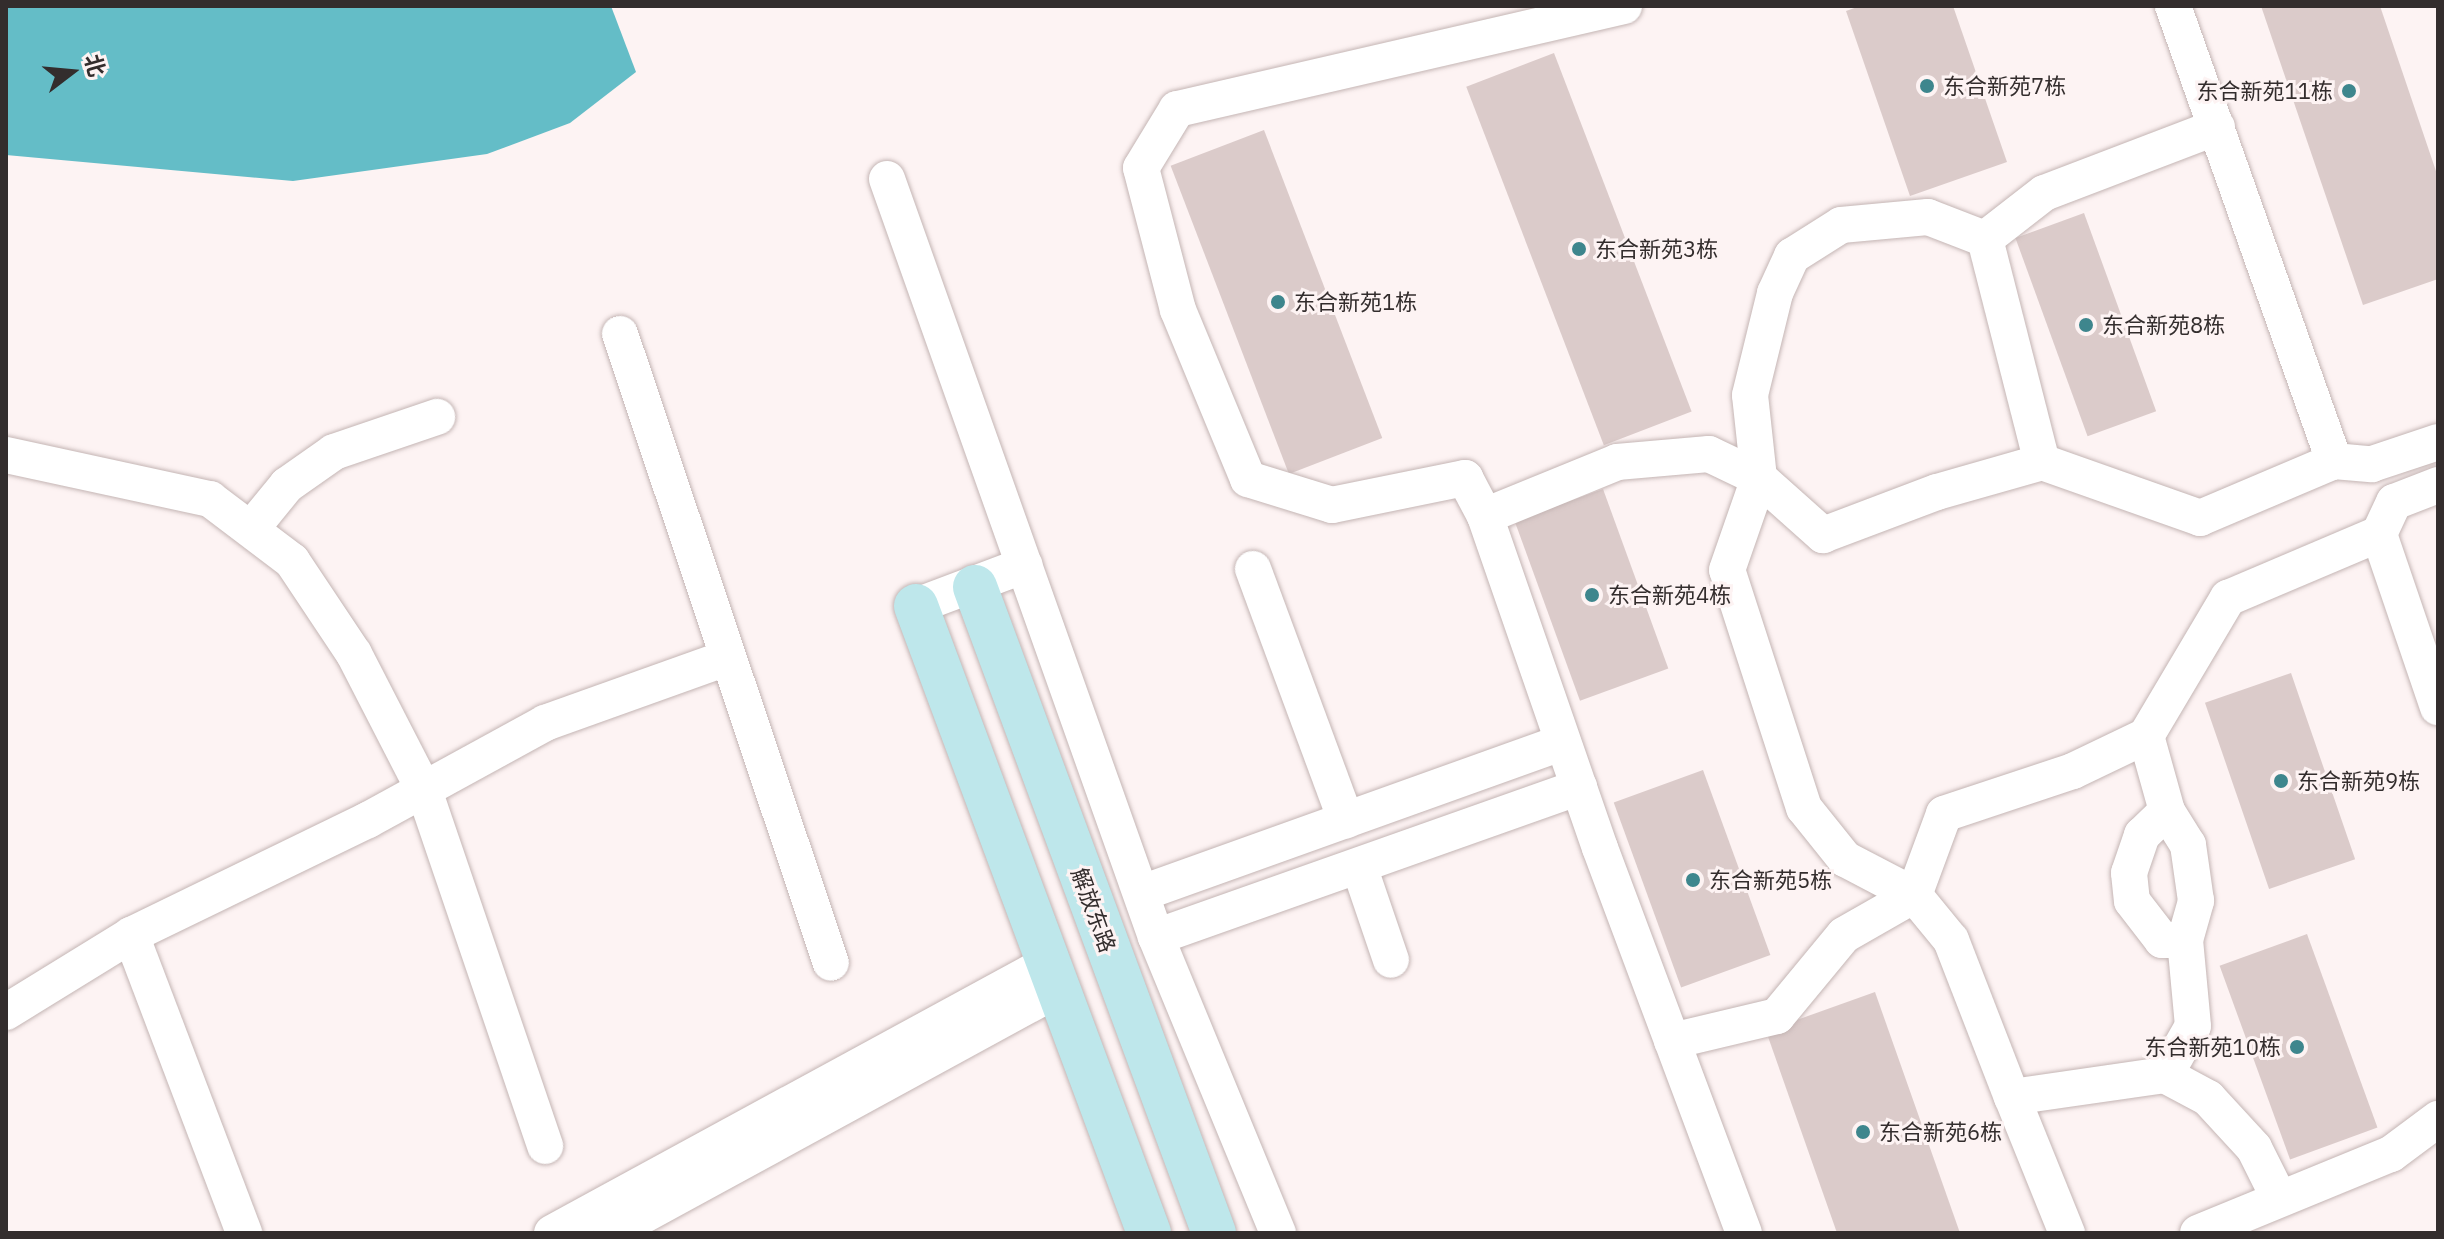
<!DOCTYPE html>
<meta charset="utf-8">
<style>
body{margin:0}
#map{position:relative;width:2444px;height:1239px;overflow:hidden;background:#fdf3f3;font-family:"IBM Plex Sans","Noto Sans SC",sans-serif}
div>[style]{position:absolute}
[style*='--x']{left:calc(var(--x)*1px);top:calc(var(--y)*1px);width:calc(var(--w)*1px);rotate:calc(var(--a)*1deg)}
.water>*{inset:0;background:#64bdc7}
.building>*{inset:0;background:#dbcbca;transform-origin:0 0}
.roads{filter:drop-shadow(0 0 2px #c4b5b4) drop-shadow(0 0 2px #c4b5b4)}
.minor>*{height:36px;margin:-18px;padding:0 18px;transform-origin:18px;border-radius:18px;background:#fff}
.secondary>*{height:44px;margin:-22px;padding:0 22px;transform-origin:22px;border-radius:22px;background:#bee7eb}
.dots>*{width:22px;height:22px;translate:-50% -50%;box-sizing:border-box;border:4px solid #fdf3f3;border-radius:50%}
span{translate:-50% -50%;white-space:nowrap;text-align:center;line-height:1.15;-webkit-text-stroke:6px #fdf3f3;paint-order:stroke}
.poi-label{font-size:22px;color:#332d2d}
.left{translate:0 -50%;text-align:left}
.right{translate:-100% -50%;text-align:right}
.street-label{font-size:22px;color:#332d2d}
.frame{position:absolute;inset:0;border:8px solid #332d2d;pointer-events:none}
.north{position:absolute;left:32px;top:32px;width:80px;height:80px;-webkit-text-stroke:6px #fdf3f3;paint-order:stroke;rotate:74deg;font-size:22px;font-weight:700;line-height:32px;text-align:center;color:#332d2d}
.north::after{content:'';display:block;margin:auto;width:28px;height:36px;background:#332d2d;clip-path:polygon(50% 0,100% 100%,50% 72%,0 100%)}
</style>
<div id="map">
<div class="water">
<div style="clip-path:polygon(6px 6px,611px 6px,636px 72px,570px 123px,487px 154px,293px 181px,6px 155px)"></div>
</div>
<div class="building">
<div style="clip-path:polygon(1860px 6px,1953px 6px,2007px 162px,1910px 196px,1846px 11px)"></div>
<div style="clip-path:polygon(2261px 6px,2380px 6px,2438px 177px,2438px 279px,2363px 305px)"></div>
<div style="left:1554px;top:53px;width:384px;height:94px;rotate:69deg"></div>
<div style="left:1264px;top:130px;width:330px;height:100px;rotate:69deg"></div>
<div style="left:2084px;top:213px;width:211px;height:73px;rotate:70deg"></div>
<div style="left:1603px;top:489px;width:191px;height:94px;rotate:70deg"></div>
<div style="left:2291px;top:673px;width:197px;height:91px;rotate:71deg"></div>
<div style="left:1703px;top:770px;width:197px;height:95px;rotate:70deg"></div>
<div style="left:2307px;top:934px;width:206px;height:93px;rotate:70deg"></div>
<div style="clip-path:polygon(1875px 992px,1960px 1233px,1837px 1233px,1766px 1031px)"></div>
</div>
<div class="roads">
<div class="minor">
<div style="--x:1624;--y:6;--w:459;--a:167"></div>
<div style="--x:1177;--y:109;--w:69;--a:121.4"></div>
<div style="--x:1141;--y:168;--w:147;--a:75.4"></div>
<div style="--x:1178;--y:310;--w:183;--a:67.5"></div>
<div style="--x:1248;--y:479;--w:88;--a:17.2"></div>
<div style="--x:1332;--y:505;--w:136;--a:-11.5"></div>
<div style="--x:1465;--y:478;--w:43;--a:62.2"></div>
<div style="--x:1485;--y:516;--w:351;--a:70.9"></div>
<div style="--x:1600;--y:848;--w:411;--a:69.5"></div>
<div style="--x:2173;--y:6;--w:483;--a:70.5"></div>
<div style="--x:2334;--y:461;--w:38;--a:5"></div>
<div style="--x:2372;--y:464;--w:70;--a:-18.4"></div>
<div style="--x:2217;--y:127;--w:185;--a:159.1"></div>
<div style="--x:2044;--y:193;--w:75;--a:142.1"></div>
<div style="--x:1985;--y:239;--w:230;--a:75.7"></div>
<div style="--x:2042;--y:462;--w:168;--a:19.5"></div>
<div style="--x:2200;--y:518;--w:146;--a:-23"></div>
<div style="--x:887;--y:179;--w:804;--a:70.46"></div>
<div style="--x:1156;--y:937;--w:320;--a:67.6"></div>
<div style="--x:620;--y:334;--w:663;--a:71.46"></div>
<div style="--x:6;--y:455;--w:209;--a:12.2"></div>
<div style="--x:210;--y:499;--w:103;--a:37.1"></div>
<div style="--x:292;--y:561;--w:112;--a:56.3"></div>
<div style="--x:354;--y:654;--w:153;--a:62.8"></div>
<div style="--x:424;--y:790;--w:376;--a:71.2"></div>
<div style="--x:2438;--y:485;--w:47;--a:158.9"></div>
<div style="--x:2394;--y:502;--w:35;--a:115"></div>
<div style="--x:2379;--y:534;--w:183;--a:71.2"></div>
<div style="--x:1485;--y:516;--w:143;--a:-22.2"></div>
<div style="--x:1617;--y:462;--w:92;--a:-5"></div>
<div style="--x:1709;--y:454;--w:55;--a:25.6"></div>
<div style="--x:1759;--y:478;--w:86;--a:41.7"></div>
<div style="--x:1823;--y:535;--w:122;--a:-20.7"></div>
<div style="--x:1937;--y:492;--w:109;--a:-15.9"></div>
<div style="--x:251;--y:529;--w:57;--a:-50.7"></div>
<div style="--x:287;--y:485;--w:57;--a:-35.1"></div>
<div style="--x:334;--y:452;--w:109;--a:-18.8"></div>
<div style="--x:1253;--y:569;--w:268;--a:69.7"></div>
<div style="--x:916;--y:606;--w:116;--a:-20.6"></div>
<div style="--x:2146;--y:736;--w:81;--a:154.4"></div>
<div style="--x:2073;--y:771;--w:136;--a:161.6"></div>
<div style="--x:1944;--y:814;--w:86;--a:110.3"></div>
<div style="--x:1914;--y:895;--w:58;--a:50.6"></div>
<div style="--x:1951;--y:940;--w:168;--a:68.8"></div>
<div style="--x:2012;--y:1097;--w:155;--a:-8.2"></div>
<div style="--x:2165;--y:1075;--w:56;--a:-60.3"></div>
<div style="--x:2193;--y:1026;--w:86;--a:-95.3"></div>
<div style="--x:2185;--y:940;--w:41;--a:-74.2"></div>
<div style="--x:2196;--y:901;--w:57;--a:-98.1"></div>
<div style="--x:2188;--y:845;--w:40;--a:-122"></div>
<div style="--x:2167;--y:811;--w:78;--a:-105.6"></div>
<div style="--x:2146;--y:736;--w:161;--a:-59.3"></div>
<div style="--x:2228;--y:598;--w:164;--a:-23"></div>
<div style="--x:2167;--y:811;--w:35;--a:136"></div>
<div style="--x:2142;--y:835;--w:40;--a:108.9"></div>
<div style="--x:2129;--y:873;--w:28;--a:84"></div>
<div style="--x:2132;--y:901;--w:49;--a:52.4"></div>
<div style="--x:2162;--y:940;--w:23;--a:0"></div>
<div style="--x:1359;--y:866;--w:99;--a:71.2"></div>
<div style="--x:1142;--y:893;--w:447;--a:-19.7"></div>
<div style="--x:1914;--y:895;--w:78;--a:-152.4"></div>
<div style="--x:1845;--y:859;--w:65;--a:-128.8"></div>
<div style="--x:1804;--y:808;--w:250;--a:-107.9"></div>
<div style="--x:1727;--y:570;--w:97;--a:-70.8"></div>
<div style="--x:1759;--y:478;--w:83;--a:-96.2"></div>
<div style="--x:1750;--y:395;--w:105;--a:-76.2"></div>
<div style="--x:1775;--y:293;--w:41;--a:-65.3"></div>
<div style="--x:1792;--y:256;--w:58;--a:-32.3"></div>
<div style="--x:1841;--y:225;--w:87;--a:-5.3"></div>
<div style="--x:1928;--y:217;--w:61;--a:21.1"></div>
<div style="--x:131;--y:935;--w:319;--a:69.2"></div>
<div style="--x:1156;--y:937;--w:449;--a:-19.5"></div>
<div style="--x:6;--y:1012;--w:147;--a:-31.6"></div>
<div style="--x:131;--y:935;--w:263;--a:-25.9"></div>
<div style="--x:368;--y:820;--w:202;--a:-28.7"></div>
<div style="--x:545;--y:723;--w:193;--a:-19.7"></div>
<div style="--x:1672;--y:1041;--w:108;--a:-13.4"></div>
<div style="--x:1777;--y:1016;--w:105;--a:-50.4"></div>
<div style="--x:1844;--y:935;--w:81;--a:-29.7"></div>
<div style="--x:2165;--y:1075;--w:49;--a:28.1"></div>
<div style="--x:2208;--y:1098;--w:68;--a:47.4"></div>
<div style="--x:2254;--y:1148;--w:56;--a:63.4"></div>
<div style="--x:2012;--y:1097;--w:147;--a:68"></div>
<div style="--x:552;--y:1233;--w:567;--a:-28.55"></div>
<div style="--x:611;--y:1233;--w:511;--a:-28.62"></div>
<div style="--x:2198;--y:1233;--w:209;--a:-22.3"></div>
<div style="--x:2391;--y:1154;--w:59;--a:-36.7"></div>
</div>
<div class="secondary">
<div style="--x:975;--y:587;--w:689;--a:69.7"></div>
<div style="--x:916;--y:606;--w:669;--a:69.61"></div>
</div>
</div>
<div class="dots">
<div style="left:1927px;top:86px;background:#3e868d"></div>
<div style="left:2349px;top:91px;background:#3e868d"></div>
<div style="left:1579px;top:249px;background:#3e868d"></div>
<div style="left:1278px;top:302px;background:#3e868d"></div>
<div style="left:2086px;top:325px;background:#3e868d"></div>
<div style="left:1592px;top:595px;background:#3e868d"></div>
<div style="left:2281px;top:781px;background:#3e868d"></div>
<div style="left:1693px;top:880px;background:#3e868d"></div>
<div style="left:2297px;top:1047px;background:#3e868d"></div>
<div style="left:1863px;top:1132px;background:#3e868d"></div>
</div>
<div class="poi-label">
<span class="left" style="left:1943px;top:86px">东合新苑7栋</span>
<span class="right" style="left:2333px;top:91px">东合新苑11栋</span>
<span class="left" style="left:1595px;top:249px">东合新苑3栋</span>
<span class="left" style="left:1294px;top:302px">东合新苑1栋</span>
<span class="left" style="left:2102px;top:325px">东合新苑8栋</span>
<span class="left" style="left:1608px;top:595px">东合新苑4栋</span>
<span class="left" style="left:2297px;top:781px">东合新苑9栋</span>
<span class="left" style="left:1709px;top:880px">东合新苑5栋</span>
<span class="right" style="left:2281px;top:1047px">东合新苑10栋</span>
<span class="left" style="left:1879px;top:1132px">东合新苑6栋</span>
</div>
<div class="street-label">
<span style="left:1094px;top:910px;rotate:70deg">解放东路</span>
</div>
<div class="frame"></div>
<div class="north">北</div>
</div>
